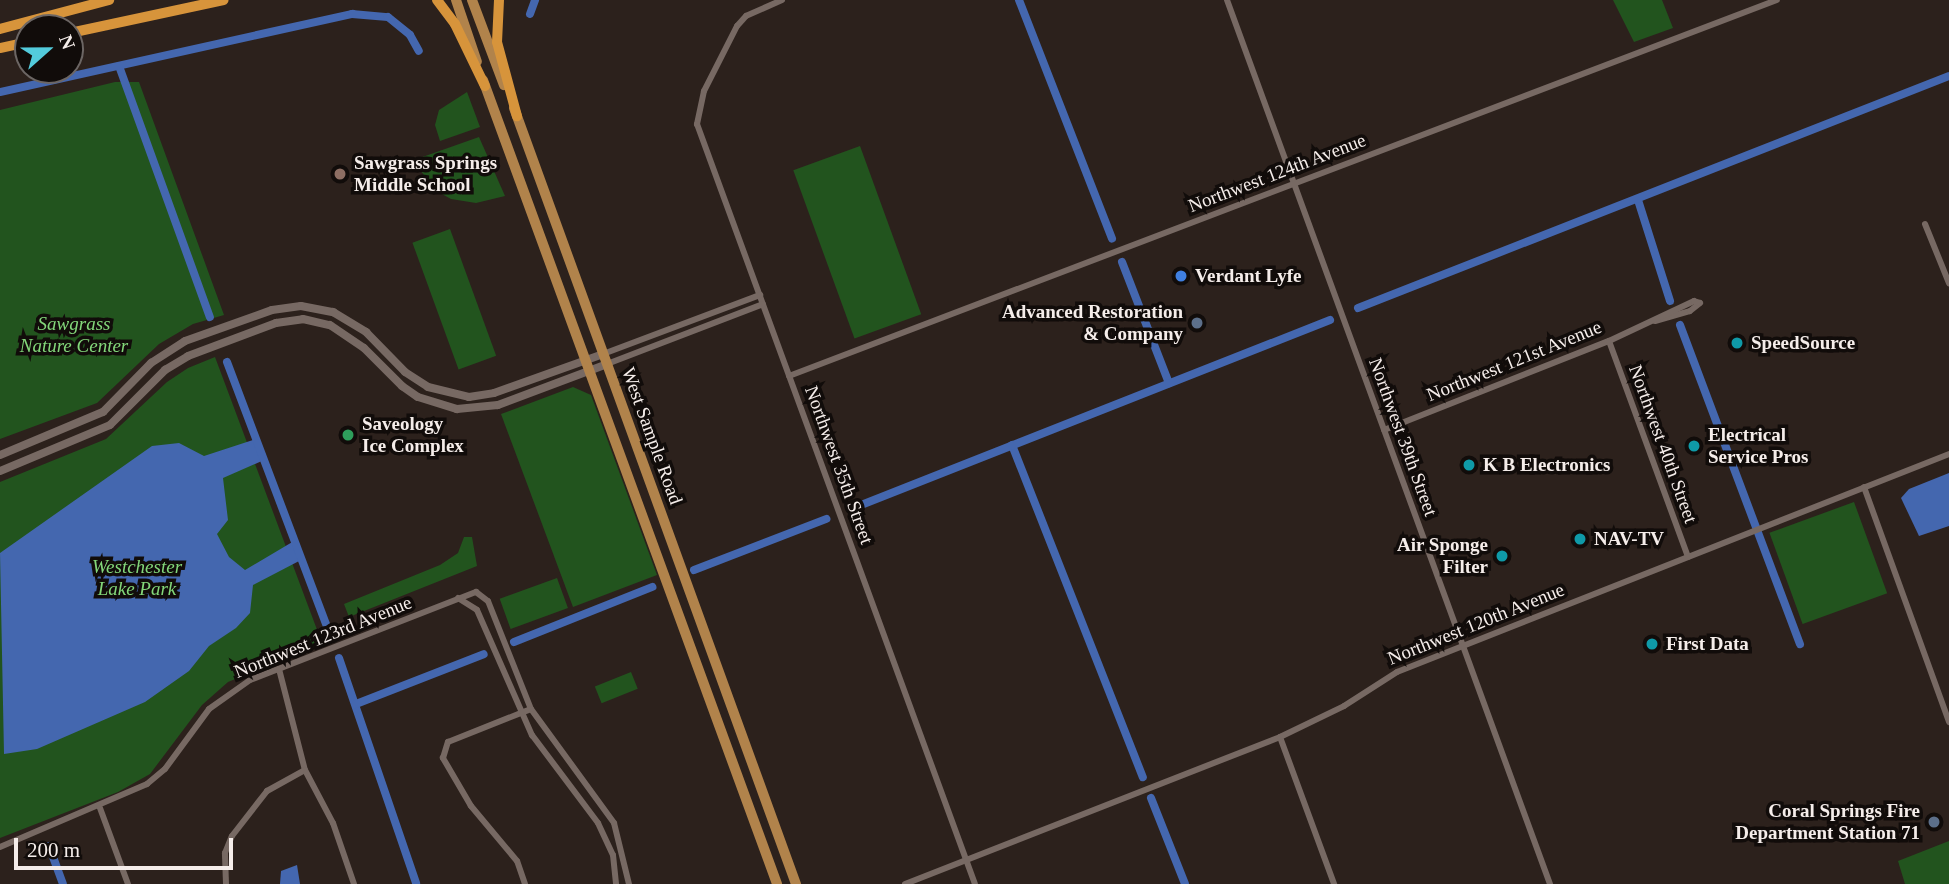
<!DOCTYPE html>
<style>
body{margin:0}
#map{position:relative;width:1949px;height:884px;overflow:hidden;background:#2c211c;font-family:Georgia,serif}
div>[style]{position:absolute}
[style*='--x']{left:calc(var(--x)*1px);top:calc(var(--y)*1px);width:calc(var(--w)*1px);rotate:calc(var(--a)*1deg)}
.green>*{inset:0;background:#22541e;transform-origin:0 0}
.water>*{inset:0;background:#4467af}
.canal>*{height:8px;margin:-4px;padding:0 4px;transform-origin:4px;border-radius:4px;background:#4467af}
.minor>*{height:6px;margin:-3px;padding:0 3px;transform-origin:3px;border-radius:3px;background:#776963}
.tertiary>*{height:8px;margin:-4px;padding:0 4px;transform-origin:4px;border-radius:4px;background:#776963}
.primary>*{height:10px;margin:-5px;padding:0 5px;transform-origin:5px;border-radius:5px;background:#b1834b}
.motorway>*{height:10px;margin:-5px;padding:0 5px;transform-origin:5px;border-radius:5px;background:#d7943b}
.dots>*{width:19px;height:19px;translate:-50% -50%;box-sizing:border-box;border:4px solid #110c0a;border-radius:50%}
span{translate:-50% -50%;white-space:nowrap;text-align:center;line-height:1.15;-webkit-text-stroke:7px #110c0a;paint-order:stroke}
.poi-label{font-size:19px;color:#f5edea;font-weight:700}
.left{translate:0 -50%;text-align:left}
.right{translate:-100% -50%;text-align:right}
.street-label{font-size:19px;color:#f5edea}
.park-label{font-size:19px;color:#83d77a;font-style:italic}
.north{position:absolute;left:14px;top:14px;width:70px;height:70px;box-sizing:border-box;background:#110c0a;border:2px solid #6c6664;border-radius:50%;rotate:69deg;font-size:19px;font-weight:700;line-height:28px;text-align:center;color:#f5edea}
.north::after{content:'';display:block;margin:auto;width:24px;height:32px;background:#53cbdc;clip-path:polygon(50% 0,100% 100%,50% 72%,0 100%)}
.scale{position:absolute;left:14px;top:838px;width:219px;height:32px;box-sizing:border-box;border:4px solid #f5edea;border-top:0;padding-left:9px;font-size:21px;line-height:24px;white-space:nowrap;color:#f5edea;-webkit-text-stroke:5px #110c0a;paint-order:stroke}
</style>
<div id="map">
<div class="green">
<div style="clip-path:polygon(1613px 0,1662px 0,1673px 28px,1634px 42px)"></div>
<div style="clip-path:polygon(115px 82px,139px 82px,224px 315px,193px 324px,159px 344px,97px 403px,0 439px,0 110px)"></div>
<div style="clip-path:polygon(467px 92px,480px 127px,440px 141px,435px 125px,439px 110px)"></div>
<div style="clip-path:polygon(479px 137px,505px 196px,476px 203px,451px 199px,433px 189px,414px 160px)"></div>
<div style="left:860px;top:146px;width:179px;height:71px;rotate:70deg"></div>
<div style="left:450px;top:229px;width:135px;height:40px;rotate:70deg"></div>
<div style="clip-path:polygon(215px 357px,322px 643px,228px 682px,202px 705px,150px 774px,118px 792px,0 838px,0 482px,106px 439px,167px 382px,188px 368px)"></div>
<div style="clip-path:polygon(573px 387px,591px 395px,657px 575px,573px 607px,501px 414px)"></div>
<div style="left:1854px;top:502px;width:97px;height:90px;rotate:70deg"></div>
<div style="clip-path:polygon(464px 537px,472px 537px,477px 566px,349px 617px,344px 604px,440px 565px,458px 553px)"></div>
<div style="left:557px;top:578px;width:32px;height:61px;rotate:70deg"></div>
<div style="left:631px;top:672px;width:18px;height:39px;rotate:68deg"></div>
<div style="clip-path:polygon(1949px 841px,1949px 884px,1905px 884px,1898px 861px)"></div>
</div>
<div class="water">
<div style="clip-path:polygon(256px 439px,264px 460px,223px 478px,228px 520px,217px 534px,229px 557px,245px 570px,294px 541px,301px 560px,253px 585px,250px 613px,236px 628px,209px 646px,189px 671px,145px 702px,37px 749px,4px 754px,0 553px,152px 446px,179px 443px,204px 456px)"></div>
<div style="clip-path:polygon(1949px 473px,1949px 526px,1919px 536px,1901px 498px,1909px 489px)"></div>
<div style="clip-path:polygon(297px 865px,300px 884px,280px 884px,281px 871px)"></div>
</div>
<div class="canal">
<div style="--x:1019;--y:0;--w:256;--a:68.7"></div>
<div style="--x:530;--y:14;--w:15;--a:-70"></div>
<div style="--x:119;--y:66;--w:267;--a:70.1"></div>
<div style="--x:0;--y:92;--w:361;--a:-12.5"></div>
<div style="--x:352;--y:14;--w:36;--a:5"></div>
<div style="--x:388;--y:17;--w:28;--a:39"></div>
<div style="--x:410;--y:35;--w:18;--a:61"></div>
<div style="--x:1638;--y:200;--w:106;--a:72.4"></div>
<div style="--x:1122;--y:262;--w:130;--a:68.8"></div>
<div style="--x:1358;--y:308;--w:635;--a:-21.43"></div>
<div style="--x:1680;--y:325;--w:341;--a:69.4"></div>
<div style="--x:227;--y:362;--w:292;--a:69.3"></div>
<div style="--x:1012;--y:445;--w:357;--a:68.5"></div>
<div style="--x:851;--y:509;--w:515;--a:-21.53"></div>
<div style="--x:694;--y:570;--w:142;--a:-21.1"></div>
<div style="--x:514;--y:642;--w:149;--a:-21.7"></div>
<div style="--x:339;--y:658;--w:238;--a:71.1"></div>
<div style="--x:356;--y:704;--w:137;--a:-21.3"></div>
<div style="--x:1151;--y:798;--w:92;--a:68.4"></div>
<div style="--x:49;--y:846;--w:40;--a:69.8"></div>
</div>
<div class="minor">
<div style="--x:782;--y:0;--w:39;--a:156"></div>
<div style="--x:746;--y:16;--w:13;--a:132"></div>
<div style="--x:737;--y:26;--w:73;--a:116.9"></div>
<div style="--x:704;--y:91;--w:34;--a:102"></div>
<div style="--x:697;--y:124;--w:809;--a:69.91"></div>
<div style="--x:1227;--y:0;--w:941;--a:69.93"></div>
<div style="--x:1925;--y:224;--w:64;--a:67.9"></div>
<div style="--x:1655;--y:321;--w:36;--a:-16"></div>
<div style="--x:1690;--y:311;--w:13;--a:-39"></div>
<div style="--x:1609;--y:341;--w:230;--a:69.9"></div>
<div style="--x:603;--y:354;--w:168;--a:-20.6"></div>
<div style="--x:607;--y:364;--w:167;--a:-21"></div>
<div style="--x:789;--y:376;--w:1057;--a:-20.84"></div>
<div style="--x:1384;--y:430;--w:242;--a:-21.6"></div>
<div style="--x:1609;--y:341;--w:94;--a:-25.2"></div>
<div style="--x:1694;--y:301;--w:6;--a:18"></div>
<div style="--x:1864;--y:487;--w:250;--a:70.1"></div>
<div style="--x:458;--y:598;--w:22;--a:32"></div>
<div style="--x:477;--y:610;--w:137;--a:66.3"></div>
<div style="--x:532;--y:735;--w:110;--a:53.1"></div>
<div style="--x:598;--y:823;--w:35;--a:65"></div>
<div style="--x:613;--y:855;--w:29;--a:84"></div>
<div style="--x:279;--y:669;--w:104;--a:75.6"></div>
<div style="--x:305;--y:770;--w:60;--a:62.2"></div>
<div style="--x:333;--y:823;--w:65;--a:71"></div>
<div style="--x:1280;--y:737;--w:157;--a:69.8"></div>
<div style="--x:100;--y:808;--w:81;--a:69.8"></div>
<div style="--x:0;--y:847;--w:160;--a:-23.2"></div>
<div style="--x:147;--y:784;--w:23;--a:-40"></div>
<div style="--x:165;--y:769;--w:74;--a:-53.7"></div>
<div style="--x:209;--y:709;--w:50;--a:-35.3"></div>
<div style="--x:250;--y:680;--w:243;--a:-21.3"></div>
<div style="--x:476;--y:592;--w:15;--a:37"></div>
<div style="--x:488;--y:601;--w:116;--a:68.3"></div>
<div style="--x:531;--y:709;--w:141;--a:53.9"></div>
<div style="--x:614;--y:823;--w:63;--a:76.2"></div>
<div style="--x:226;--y:884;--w:31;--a:-92"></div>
<div style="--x:225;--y:853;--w:18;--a:-68"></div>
<div style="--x:232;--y:836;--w:57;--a:-52.1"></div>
<div style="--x:267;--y:791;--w:43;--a:-28.9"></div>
<div style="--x:525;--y:884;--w:24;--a:-109"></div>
<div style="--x:517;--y:861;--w:72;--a:-129.9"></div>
<div style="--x:471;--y:806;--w:56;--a:-120.3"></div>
<div style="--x:443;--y:758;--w:17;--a:-73"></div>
<div style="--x:448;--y:742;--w:89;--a:-21.7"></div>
<div style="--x:905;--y:884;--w:403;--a:-21.4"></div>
<div style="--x:1280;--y:737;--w:71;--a:-25.8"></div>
<div style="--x:1344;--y:706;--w:63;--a:-32.7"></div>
<div style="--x:1397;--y:672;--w:593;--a:-21.55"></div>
</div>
<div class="tertiary">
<div style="--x:0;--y:455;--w:112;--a:-22.7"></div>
<div style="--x:103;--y:412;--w:69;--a:-45.6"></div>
<div style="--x:151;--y:363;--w:40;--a:-32.9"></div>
<div style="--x:185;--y:341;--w:92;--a:-19.6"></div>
<div style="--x:272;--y:310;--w:29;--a:-8"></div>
<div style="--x:301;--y:306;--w:33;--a:11"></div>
<div style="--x:333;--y:312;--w:39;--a:31"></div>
<div style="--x:366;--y:332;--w:56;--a:45.7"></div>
<div style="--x:405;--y:372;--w:27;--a:33"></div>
<div style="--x:428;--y:387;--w:42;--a:13.7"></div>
<div style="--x:469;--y:397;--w:25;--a:-9"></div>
<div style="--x:494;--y:393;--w:116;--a:-19.7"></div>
<div style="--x:0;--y:471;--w:119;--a:-22.7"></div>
<div style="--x:110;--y:425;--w:78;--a:-45"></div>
<div style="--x:165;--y:370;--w:27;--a:-31"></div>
<div style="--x:188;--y:356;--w:94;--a:-20.6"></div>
<div style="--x:276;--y:323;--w:27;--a:-8"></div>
<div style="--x:303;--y:319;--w:28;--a:13"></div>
<div style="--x:330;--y:325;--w:41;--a:34.1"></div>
<div style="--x:364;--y:348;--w:54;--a:45"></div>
<div style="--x:402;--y:386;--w:19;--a:35"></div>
<div style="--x:418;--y:397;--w:41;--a:17.1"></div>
<div style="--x:457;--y:409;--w:41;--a:-5.6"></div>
<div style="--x:498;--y:405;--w:116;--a:-20.6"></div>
</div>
<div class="primary">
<div style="--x:456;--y:0;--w:65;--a:71.3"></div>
<div style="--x:472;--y:0;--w:91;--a:69.4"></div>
<div style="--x:483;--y:80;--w:856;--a:69.91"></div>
<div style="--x:514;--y:108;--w:826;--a:70.03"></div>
</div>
<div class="motorway">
<div style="--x:437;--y:0;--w:30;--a:53"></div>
<div style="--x:455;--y:24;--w:69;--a:64.2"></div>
<div style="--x:499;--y:0;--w:42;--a:92.7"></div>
<div style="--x:497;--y:42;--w:77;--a:74.9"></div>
<div style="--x:0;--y:29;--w:113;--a:-14.9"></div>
<div style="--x:70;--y:33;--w:157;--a:-12.1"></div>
<div style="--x:0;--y:48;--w:29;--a:-12"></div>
</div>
<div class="dots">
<div style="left:340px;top:174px;background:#8d6e63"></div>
<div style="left:1181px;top:276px;background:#3f7fe0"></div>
<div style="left:1197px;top:323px;background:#5c6f8a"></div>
<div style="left:1737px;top:343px;background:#0f9aa8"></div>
<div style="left:348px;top:435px;background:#2e9e5b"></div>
<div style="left:1694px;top:446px;background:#0f9aa8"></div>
<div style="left:1469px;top:465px;background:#0f9aa8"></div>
<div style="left:1580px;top:539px;background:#0f9aa8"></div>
<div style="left:1502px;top:556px;background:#0f9aa8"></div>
<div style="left:1652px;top:644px;background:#0f9aa8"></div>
<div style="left:1934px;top:822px;background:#5c6f8a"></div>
</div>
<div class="poi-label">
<span class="left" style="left:354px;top:174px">Sawgrass Springs<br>Middle School</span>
<span class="left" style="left:1195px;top:276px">Verdant Lyfe</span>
<span class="right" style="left:1183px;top:323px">Advanced Restoration<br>&amp; Company</span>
<span class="left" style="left:1751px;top:343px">SpeedSource</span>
<span class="left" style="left:362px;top:435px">Saveology<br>Ice Complex</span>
<span class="left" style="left:1708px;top:446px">Electrical<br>Service Pros</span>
<span class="left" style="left:1483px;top:465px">K B Electronics</span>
<span class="left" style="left:1594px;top:539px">NAV-TV</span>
<span class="right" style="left:1488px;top:556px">Air Sponge<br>Filter</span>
<span class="left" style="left:1666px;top:644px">First Data</span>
<span class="right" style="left:1920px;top:822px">Coral Springs Fire<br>Department Station 71</span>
</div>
<div class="street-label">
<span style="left:1277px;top:173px;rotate:-21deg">Northwest 124th Avenue</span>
<span style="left:1514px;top:361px;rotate:-22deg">Northwest 121st Avenue</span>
<span style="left:652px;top:436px;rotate:70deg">West Sample Road</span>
<span style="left:1403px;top:437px;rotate:70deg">Northwest 39th Street</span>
<span style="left:1663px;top:444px;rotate:70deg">Northwest 40th Street</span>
<span style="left:839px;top:465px;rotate:70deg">Northwest 35th Street</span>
<span style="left:1476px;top:624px;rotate:-22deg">Northwest 120th Avenue</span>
<span style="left:323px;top:637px;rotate:-22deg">Northwest 123rd Avenue</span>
</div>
<div class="park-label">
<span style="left:74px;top:335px">Sawgrass<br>Nature Center</span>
<span style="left:137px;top:578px">Westchester<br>Lake Park</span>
</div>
<div class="north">N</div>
<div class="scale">200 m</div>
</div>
